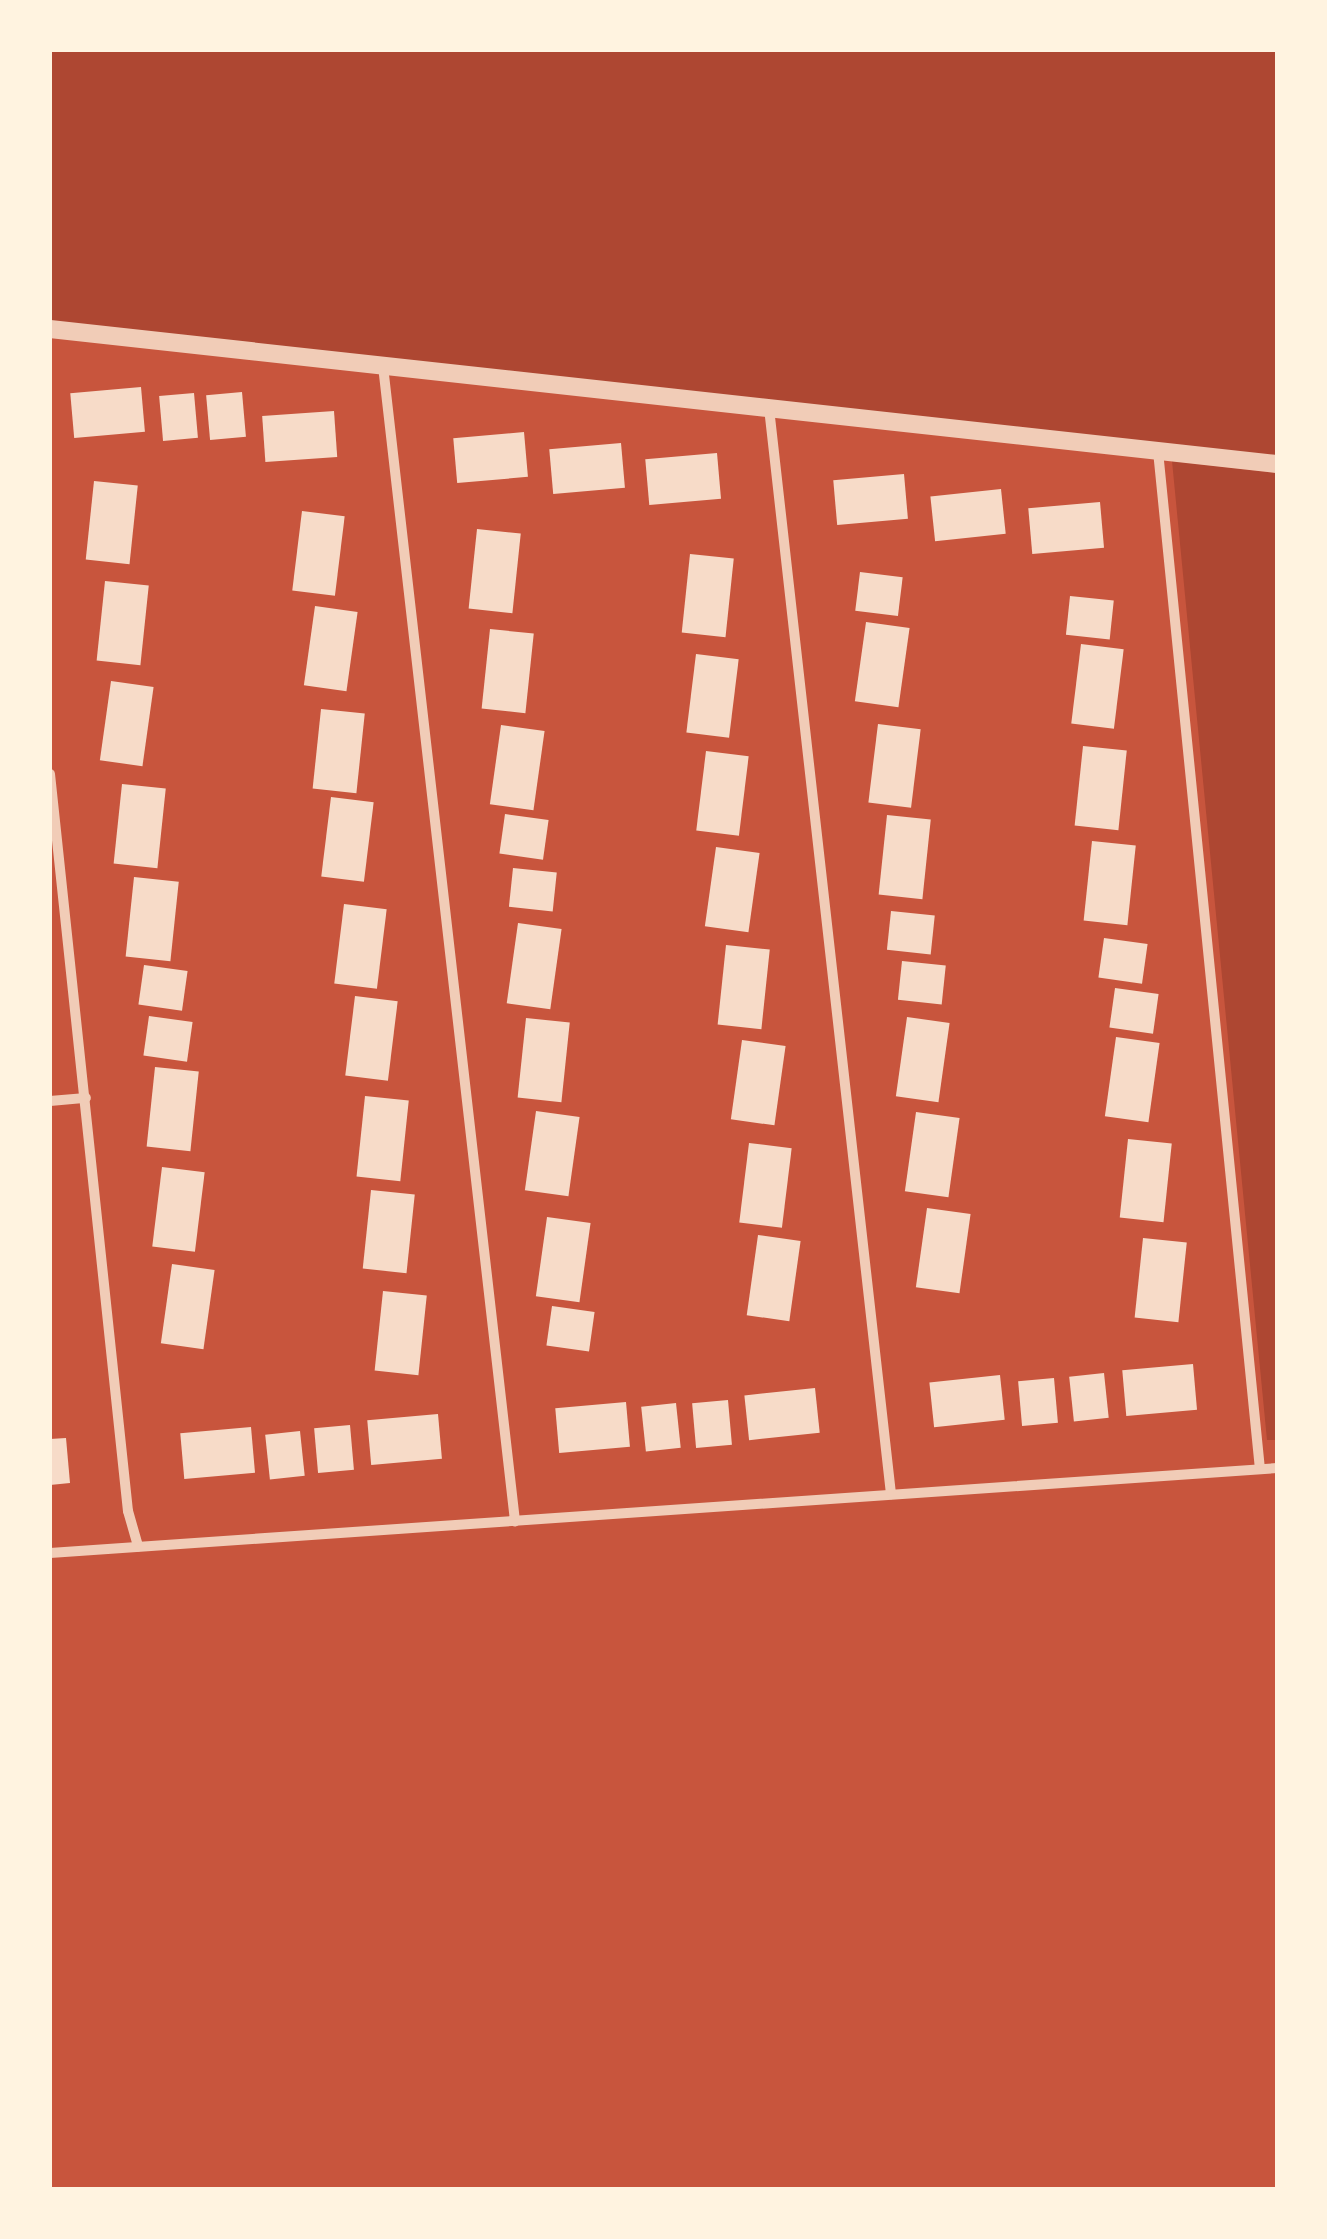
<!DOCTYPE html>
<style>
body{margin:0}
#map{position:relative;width:1327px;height:2239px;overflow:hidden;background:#c8553d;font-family:Arial,sans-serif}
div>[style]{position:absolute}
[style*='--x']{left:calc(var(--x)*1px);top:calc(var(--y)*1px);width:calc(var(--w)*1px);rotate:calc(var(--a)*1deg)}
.green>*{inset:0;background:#ae4732}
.building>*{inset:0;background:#f7dbc8;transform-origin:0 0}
.minor>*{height:10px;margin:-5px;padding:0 5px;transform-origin:5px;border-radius:5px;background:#f1ccb7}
.tertiary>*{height:18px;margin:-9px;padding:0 9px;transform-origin:9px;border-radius:9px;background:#f1ccb7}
span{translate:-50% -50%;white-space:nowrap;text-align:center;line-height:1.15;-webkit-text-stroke:10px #fff3e0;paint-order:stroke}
.frame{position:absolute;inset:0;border:52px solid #fff3e0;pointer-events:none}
</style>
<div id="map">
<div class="green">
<div style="clip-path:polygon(50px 50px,1277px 50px,1277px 460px,50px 327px)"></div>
<div style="clip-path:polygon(1172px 461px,1277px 473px,1277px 1440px,1267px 1440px)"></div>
</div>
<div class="building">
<div style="left:141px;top:387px;width:45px;height:71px;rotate:85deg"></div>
<div style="left:242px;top:392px;width:45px;height:36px;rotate:85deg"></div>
<div style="left:194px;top:393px;width:45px;height:35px;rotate:85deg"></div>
<div style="left:334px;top:411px;width:46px;height:72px;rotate:86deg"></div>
<div style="left:524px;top:432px;width:45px;height:71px;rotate:85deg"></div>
<div style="left:621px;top:443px;width:45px;height:72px;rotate:85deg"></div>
<div style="left:717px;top:453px;width:46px;height:72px;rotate:85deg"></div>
<div style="left:904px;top:474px;width:45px;height:71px;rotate:85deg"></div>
<div style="left:94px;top:481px;width:44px;height:79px;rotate:6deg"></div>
<div style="left:1001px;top:489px;width:45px;height:71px;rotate:84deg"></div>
<div style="left:1100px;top:502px;width:46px;height:72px;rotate:85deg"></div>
<div style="left:302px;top:511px;width:43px;height:80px;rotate:7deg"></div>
<div style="left:477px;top:529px;width:44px;height:80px;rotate:6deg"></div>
<div style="left:690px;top:554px;width:44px;height:79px;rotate:6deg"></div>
<div style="left:860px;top:572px;width:43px;height:39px;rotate:7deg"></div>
<div style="left:105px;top:581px;width:44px;height:80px;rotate:6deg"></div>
<div style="left:1070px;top:596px;width:44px;height:39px;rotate:6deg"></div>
<div style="left:315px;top:606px;width:43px;height:80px;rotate:8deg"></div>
<div style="left:866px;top:622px;width:44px;height:80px;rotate:8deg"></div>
<div style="left:490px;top:629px;width:44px;height:80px;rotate:6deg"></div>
<div style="left:1081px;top:644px;width:43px;height:80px;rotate:7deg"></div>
<div style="left:696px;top:654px;width:43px;height:79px;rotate:7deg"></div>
<div style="left:111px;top:681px;width:43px;height:80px;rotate:8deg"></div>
<div style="left:321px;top:709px;width:44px;height:80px;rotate:6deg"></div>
<div style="left:878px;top:724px;width:43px;height:79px;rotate:7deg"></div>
<div style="left:501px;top:725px;width:44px;height:80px;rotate:8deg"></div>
<div style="left:1083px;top:746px;width:44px;height:80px;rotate:6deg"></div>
<div style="left:706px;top:751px;width:43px;height:80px;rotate:7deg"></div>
<div style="left:122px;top:784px;width:44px;height:80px;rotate:6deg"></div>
<div style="left:331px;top:797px;width:43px;height:80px;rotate:7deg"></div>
<div style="left:505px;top:814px;width:44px;height:40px;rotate:8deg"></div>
<div style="left:887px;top:815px;width:44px;height:80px;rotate:6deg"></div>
<div style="left:1092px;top:841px;width:44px;height:80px;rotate:6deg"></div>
<div style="left:716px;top:847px;width:44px;height:80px;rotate:8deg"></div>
<div style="left:513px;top:868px;width:44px;height:39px;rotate:6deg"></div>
<div style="left:134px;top:877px;width:45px;height:80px;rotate:6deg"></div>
<div style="left:344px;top:904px;width:43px;height:80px;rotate:7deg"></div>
<div style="left:891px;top:911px;width:44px;height:39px;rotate:6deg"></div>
<div style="left:518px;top:923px;width:44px;height:81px;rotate:8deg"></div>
<div style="left:1104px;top:938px;width:44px;height:40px;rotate:8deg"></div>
<div style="left:726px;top:945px;width:44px;height:80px;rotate:6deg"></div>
<div style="left:902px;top:961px;width:44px;height:39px;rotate:6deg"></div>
<div style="left:144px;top:965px;width:44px;height:40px;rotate:8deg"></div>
<div style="left:1115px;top:988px;width:44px;height:40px;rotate:8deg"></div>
<div style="left:355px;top:996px;width:43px;height:80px;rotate:7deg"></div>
<div style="left:149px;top:1016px;width:44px;height:40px;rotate:8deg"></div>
<div style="left:907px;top:1017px;width:43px;height:80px;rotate:8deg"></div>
<div style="left:526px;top:1018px;width:44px;height:80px;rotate:6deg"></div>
<div style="left:1116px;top:1037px;width:44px;height:80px;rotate:8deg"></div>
<div style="left:742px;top:1040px;width:44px;height:80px;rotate:8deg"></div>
<div style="left:155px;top:1067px;width:44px;height:80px;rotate:6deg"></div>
<div style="left:365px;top:1096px;width:44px;height:81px;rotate:6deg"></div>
<div style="left:536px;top:1111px;width:44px;height:80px;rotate:8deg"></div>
<div style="left:916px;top:1112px;width:44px;height:80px;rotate:8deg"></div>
<div style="left:1128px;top:1139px;width:44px;height:79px;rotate:6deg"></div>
<div style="left:749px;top:1143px;width:43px;height:80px;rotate:7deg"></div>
<div style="left:162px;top:1167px;width:43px;height:80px;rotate:7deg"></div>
<div style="left:371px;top:1190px;width:44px;height:79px;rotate:6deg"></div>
<div style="left:927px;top:1208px;width:44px;height:80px;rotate:8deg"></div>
<div style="left:547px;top:1217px;width:44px;height:80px;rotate:8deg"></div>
<div style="left:758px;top:1235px;width:43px;height:81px;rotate:8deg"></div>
<div style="left:1143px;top:1238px;width:44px;height:80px;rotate:6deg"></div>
<div style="left:172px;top:1264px;width:43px;height:80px;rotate:8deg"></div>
<div style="left:383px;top:1291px;width:44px;height:80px;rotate:6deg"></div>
<div style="left:552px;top:1306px;width:43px;height:40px;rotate:8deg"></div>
<div style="left:1193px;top:1364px;width:46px;height:71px;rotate:85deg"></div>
<div style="left:1104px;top:1373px;width:45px;height:35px;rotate:84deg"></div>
<div style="left:1000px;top:1375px;width:45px;height:71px;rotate:84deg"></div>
<div style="left:1054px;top:1378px;width:45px;height:36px;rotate:85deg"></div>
<div style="left:815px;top:1388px;width:45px;height:71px;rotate:84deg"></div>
<div style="left:728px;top:1400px;width:45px;height:36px;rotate:85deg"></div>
<div style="left:626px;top:1402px;width:45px;height:71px;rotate:85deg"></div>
<div style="left:676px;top:1403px;width:45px;height:35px;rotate:84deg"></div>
<div style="left:438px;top:1414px;width:45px;height:71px;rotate:85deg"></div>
<div style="left:350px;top:1425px;width:45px;height:36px;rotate:85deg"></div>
<div style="left:251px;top:1427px;width:46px;height:71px;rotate:85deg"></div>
<div style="left:300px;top:1431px;width:45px;height:35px;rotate:84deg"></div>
<div style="clip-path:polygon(66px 1438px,70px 1483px,50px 1485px,50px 1439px)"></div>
</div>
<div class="minor">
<div style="--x:383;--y:366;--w:1163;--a:83.48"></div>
<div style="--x:769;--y:408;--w:1093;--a:83.59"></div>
<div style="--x:1158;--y:451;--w:1023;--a:84.28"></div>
<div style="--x:50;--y:774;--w:741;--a:83.96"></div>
<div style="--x:128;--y:1511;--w:37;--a:74"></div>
<div style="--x:50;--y:1101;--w:36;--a:-5"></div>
<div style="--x:50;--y:1553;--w:1230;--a:-3.96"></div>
</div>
<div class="tertiary">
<div style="--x:50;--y:329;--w:1234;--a:6.28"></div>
</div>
<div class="frame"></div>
</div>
